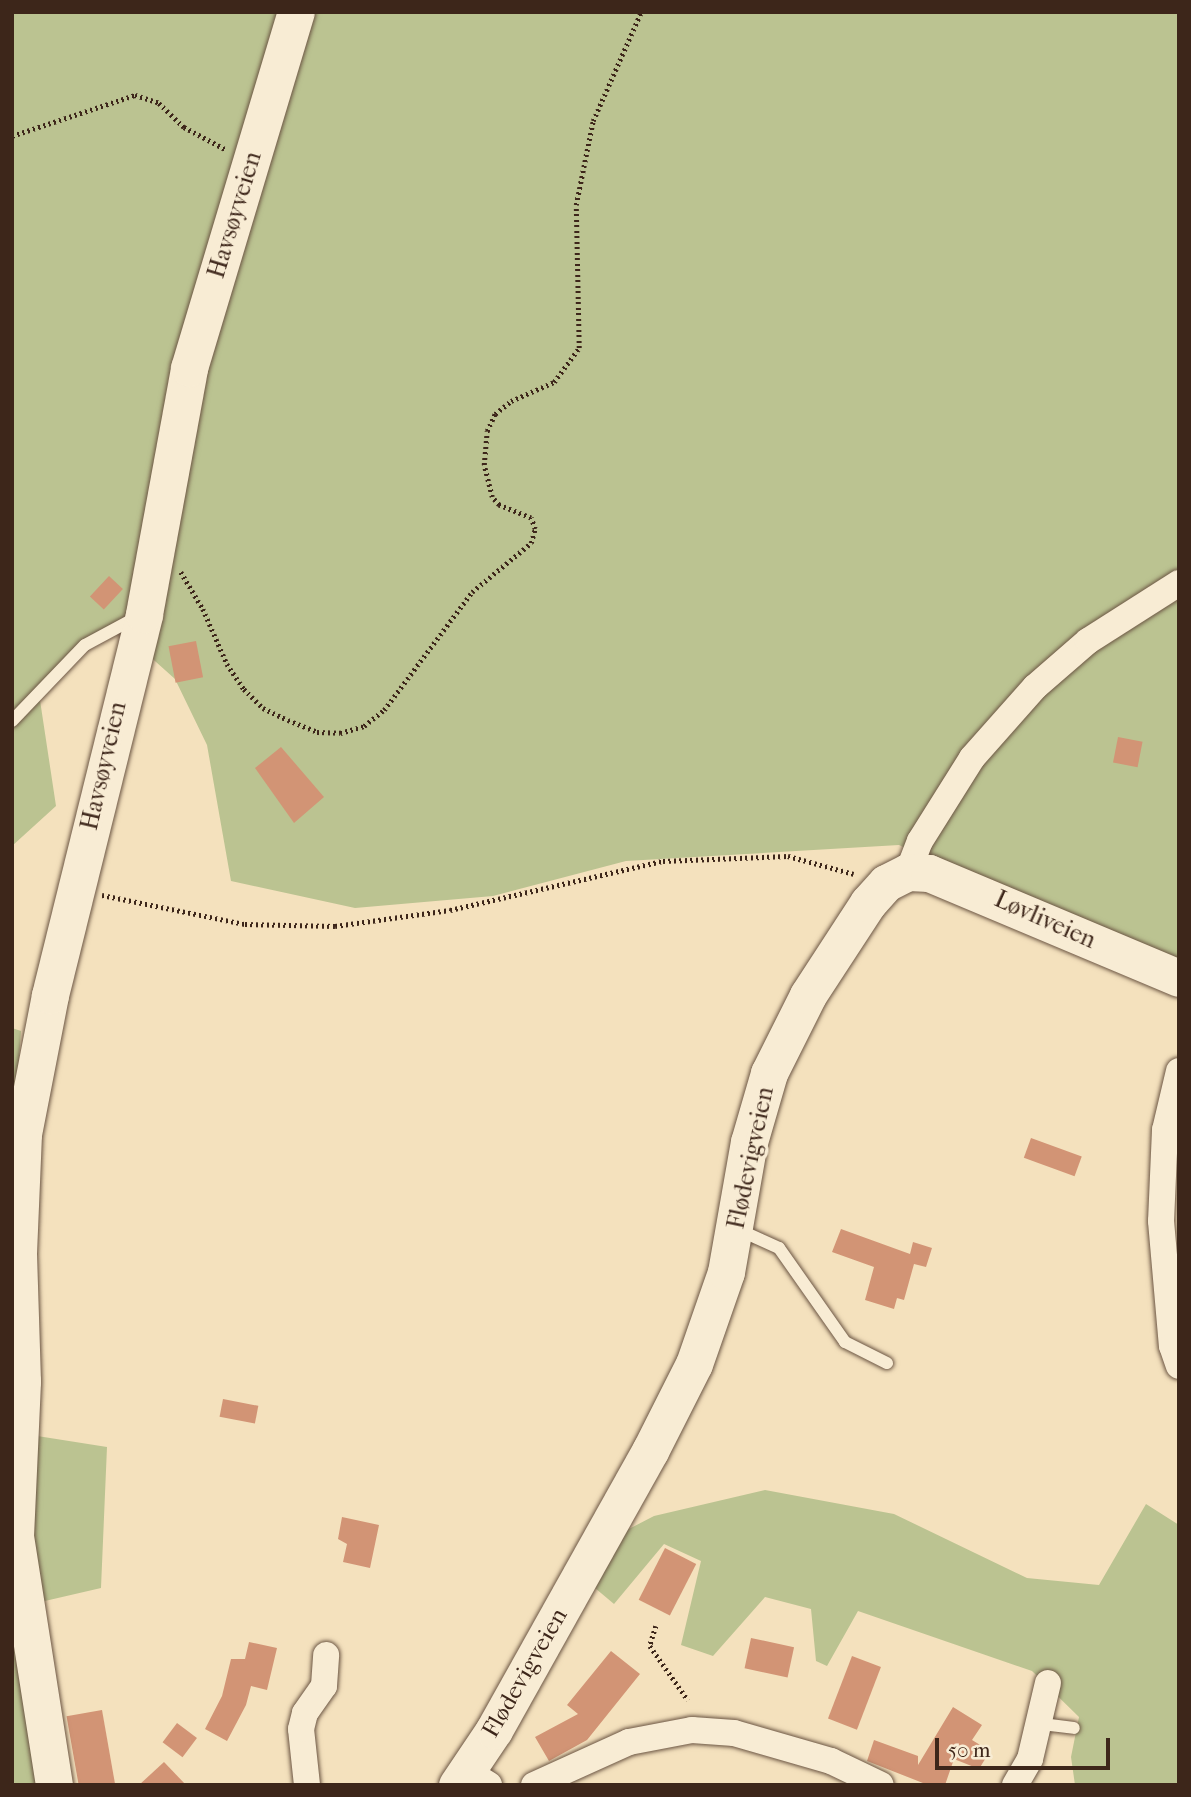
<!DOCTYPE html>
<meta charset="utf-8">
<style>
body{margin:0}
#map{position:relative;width:1191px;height:1797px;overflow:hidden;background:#f4e1bd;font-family:"IM FELL French Canon",serif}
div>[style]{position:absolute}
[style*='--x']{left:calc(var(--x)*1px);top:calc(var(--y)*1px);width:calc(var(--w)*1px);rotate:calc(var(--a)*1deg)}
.green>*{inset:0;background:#bbc391}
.building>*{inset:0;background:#d29475;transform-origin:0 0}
.path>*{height:4.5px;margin-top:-2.25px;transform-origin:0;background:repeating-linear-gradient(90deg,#3d261a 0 2px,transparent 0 5.5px)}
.roads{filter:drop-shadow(0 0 2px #6b5543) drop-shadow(0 0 2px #6b5543)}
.service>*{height:12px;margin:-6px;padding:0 6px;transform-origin:6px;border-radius:6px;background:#f8ecd4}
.minor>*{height:26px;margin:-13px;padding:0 13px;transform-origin:13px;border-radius:13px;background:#f8ecd4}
.secondary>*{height:37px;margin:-18.5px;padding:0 18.5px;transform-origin:18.5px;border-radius:18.5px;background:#f8ecd4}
span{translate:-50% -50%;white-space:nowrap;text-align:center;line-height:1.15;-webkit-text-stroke:7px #f8ecd4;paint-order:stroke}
.street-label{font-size:24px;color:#3d261a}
.frame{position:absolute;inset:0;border:14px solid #3d261a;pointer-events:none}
.scale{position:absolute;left:935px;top:1738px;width:175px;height:32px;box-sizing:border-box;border:4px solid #3d261a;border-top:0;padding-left:9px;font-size:21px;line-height:24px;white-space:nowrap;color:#3d261a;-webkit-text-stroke:5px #f8ecd4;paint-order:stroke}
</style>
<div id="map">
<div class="green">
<div style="clip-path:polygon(12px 12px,1179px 12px,1179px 973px,1021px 906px,899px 845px,626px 861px,493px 896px,355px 908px,231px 881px,207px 745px,175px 679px,117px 627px,38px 687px,56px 806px,12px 846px)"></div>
<div style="clip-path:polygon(12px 1028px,21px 1031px,16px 1102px,12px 1103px)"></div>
<div style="clip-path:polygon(12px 1432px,107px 1447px,101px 1588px,19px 1607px,38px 1785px,12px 1785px)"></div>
<div style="clip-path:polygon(765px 1490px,894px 1514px,1027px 1578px,1099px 1585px,1146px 1504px,1179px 1525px,1179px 1785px,1075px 1785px,1071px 1757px,1079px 1717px,1032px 1671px,858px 1611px,827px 1666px,816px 1661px,811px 1609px,765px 1597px,713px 1656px,681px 1645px,701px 1561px,664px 1544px,614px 1604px,595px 1588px,625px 1531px,654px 1516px)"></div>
</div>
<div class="building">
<div style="left:109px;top:576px;width:19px;height:28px;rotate:43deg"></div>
<div style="left:196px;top:641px;width:37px;height:28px;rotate:79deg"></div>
<div style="left:1118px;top:737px;width:25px;height:26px;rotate:11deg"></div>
<div style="clip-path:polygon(281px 747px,324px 797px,294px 823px,255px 768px)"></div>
<div style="left:1031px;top:1138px;width:54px;height:21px;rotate:20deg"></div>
<div style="clip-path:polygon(841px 1229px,910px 1254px,913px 1242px,932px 1248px,926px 1267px,914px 1264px,904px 1300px,897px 1298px,894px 1309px,865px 1300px,874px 1267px,832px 1252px)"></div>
<div style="left:223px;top:1399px;width:36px;height:18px;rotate:11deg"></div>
<div style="clip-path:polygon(342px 1517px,379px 1525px,370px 1568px,343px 1562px,347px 1544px,338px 1539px)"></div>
<div style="left:665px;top:1548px;width:35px;height:58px;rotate:27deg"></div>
<div style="left:751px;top:1638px;width:44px;height:31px;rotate:12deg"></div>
<div style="clip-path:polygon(249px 1642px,277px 1648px,267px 1690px,251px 1686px,246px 1705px,227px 1741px,205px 1729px,222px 1696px,231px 1659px,245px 1659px)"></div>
<div style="clip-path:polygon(611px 1651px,640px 1674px,587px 1740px,549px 1761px,535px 1737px,578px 1714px,567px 1705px)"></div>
<div style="left:852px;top:1656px;width:31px;height:67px;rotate:21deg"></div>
<div style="clip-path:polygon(953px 1707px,982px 1725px,972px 1740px,990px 1751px,979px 1769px,954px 1759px,945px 1785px,928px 1785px,867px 1761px,874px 1740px,918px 1756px,918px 1765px)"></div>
<div style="left:102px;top:1710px;width:76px;height:36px;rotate:80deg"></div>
<div style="left:177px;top:1723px;width:25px;height:24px;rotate:37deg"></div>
<div style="clip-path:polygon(164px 1762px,186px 1785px,139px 1785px)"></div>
</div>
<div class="path">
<div style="--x:12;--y:136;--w:130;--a:-18.4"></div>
<div style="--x:135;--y:95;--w:25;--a:18"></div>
<div style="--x:159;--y:103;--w:35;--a:44"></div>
<div style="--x:184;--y:127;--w:47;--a:28.2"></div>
<div style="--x:181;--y:572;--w:43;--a:59.3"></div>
<div style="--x:203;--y:609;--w:60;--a:66.4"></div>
<div style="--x:227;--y:664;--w:30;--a:56"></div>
<div style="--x:244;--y:689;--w:27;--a:45"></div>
<div style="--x:263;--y:708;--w:28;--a:26"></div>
<div style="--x:288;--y:720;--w:31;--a:22"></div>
<div style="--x:317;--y:732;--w:23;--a:2"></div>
<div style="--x:340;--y:733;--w:25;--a:-16"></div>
<div style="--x:364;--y:726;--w:26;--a:-39"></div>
<div style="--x:384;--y:710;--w:147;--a:-53.3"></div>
<div style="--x:472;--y:592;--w:77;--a:-39.7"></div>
<div style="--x:531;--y:543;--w:15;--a:-74"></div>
<div style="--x:535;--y:529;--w:12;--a:-110"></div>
<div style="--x:531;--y:518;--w:35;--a:-158"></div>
<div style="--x:499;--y:505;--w:11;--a:-131"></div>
<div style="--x:492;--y:497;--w:33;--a:-104"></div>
<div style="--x:484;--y:465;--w:34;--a:-85"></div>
<div style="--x:487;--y:431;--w:19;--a:-65"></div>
<div style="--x:495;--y:414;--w:21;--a:-39"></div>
<div style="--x:511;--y:401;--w:47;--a:-23.8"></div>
<div style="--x:554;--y:382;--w:42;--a:-53.7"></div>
<div style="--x:579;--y:348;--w:143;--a:-91.2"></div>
<div style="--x:576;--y:205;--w:86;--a:-78.6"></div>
<div style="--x:593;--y:121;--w:119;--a:-66.2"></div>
<div style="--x:102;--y:895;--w:146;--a:11.5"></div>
<div style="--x:245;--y:924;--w:90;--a:1.3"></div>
<div style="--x:335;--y:926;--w:116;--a:-7.9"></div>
<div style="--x:450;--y:910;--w:219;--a:-13"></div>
<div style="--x:663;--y:861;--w:125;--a:-2.3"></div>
<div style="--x:788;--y:856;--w:68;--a:15.3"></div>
<div style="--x:656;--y:1626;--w:21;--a:107"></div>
<div style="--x:650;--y:1646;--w:66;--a:54.9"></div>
</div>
<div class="roads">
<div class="service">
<div style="--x:12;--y:721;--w:105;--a:-46.2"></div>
<div style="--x:85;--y:645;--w:59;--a:-28.3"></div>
<div style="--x:737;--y:1229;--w:46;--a:24.3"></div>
<div style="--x:779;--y:1248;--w:115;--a:54.9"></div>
<div style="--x:845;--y:1342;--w:47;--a:26.6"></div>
<div style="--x:1042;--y:1724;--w:32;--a:7"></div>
</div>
<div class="minor">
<div style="--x:908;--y:872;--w:33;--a:-69"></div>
<div style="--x:920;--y:841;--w:98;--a:-57.9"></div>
<div style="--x:972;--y:758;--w:95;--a:-48.4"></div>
<div style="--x:1035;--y:687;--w:70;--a:-41"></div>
<div style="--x:1088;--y:641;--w:108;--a:-32.5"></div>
<div style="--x:1179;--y:1071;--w:61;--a:103.3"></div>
<div style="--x:1165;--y:1130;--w:91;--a:92.5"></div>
<div style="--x:1161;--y:1221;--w:125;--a:85"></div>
<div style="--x:1172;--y:1346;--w:21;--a:71"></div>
<div style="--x:467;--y:1771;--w:26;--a:32"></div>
<div style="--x:307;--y:1785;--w:56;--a:-96.1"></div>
<div style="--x:301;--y:1729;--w:16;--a:-76"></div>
<div style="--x:305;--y:1713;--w:33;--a:-55"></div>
<div style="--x:324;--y:1686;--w:31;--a:-86"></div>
<div style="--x:534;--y:1785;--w:104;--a:-24.4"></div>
<div style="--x:629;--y:1742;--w:64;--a:-10.8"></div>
<div style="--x:692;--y:1730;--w:42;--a:4.1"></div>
<div style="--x:734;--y:1733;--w:101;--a:16.1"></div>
<div style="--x:831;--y:1761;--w:55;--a:25.6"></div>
<div style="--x:1015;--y:1785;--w:30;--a:-60"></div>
<div style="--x:1030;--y:1759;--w:78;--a:-76.7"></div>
</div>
<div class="secondary">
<div style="--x:54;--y:1785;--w:252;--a:-98.9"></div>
<div style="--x:15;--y:1536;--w:155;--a:-87.4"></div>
<div style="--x:22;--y:1381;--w:128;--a:-91.8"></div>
<div style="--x:18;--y:1253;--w:119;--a:-87.6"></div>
<div style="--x:23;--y:1134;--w:142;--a:-79"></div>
<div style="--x:50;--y:995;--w:392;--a:-76.1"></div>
<div style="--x:144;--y:614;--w:250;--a:-79.6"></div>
<div style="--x:189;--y:368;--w:372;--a:-73.3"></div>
<div style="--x:457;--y:1785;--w:66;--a:-56.1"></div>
<div style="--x:494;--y:1730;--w:320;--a:-60.8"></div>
<div style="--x:650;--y:1451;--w:97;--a:-63.2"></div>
<div style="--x:694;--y:1364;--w:97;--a:-70.8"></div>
<div style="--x:726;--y:1272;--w:132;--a:-80"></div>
<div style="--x:749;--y:1142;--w:72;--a:-73.8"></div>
<div style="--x:769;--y:1073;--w:87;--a:-63.4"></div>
<div style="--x:808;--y:995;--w:110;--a:-56.9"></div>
<div style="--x:868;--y:903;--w:27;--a:-48"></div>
<div style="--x:886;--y:883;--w:25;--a:-27"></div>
<div style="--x:908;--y:872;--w:21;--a:3"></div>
<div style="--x:929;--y:873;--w:271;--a:22.8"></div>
</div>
</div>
<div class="street-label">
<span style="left:235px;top:215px;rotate:-73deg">Havsøyveien</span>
<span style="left:104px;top:766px;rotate:-77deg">Havsøyveien</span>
<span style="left:1045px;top:920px;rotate:24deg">Løvliveien</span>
<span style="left:751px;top:1158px;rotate:-78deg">Flødevigveien</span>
<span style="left:525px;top:1673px;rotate:-60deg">Flødevigveien</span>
</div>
<div class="frame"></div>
<div class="scale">50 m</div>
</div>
